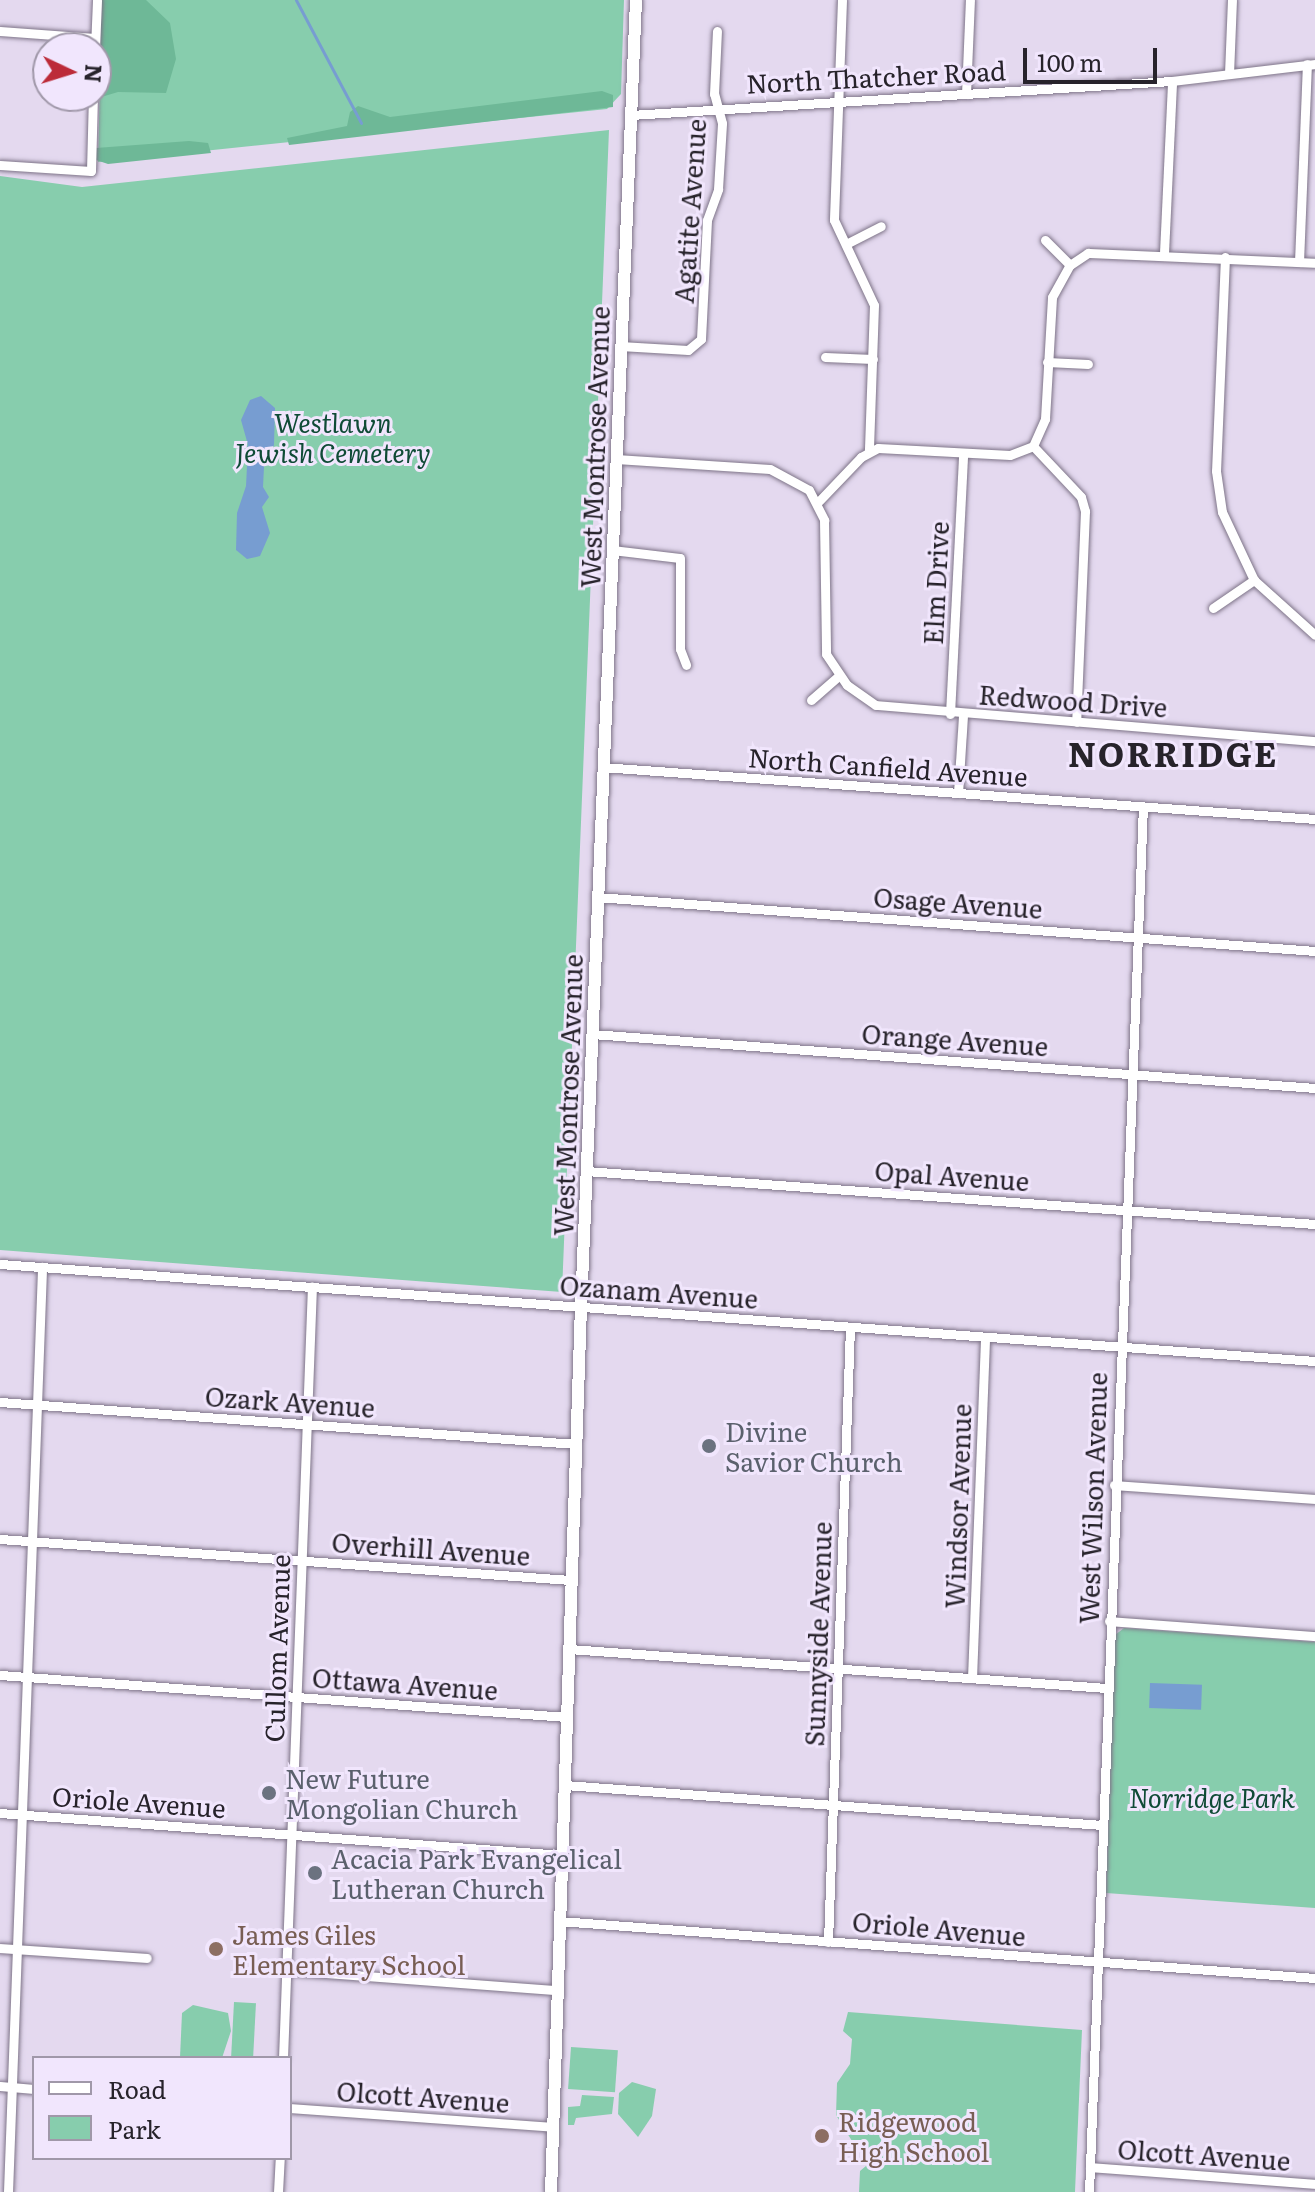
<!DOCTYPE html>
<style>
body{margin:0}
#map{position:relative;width:1315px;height:2192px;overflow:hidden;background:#e4d9ef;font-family:Literata,serif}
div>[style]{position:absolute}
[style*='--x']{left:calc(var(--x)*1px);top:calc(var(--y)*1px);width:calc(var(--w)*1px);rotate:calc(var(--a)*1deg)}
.green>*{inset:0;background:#87cdad;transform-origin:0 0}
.forest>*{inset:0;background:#6eb897}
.water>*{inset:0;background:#779dd1;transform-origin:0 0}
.stream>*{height:3px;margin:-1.5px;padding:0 1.5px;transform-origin:1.5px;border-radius:1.5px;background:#779dd1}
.roads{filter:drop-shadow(0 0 2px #7e7488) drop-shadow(0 0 2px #7e7488)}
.minor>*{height:9px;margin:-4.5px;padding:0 4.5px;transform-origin:4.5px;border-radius:4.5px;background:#fff}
.tertiary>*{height:12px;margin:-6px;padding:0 6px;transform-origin:6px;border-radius:6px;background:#fff}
.dots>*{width:22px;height:22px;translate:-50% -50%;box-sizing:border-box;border:4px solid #f1e6fd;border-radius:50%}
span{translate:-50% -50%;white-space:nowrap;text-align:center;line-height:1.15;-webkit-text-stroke:6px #f1e6fd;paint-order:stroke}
.street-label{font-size:26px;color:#27232b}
.park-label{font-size:26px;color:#0f4b36;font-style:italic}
.worship-label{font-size:26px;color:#5b616d}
.left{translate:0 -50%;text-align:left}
.education-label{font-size:26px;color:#785e54}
.district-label{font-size:34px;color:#27232b;font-weight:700;letter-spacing:2px}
.legend{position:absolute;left:32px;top:2056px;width:260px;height:104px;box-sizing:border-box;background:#f1e6fd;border:2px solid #a098a9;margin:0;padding:10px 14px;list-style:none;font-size:24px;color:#27232b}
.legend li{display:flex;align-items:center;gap:16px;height:40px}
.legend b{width:40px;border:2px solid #a098a9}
.north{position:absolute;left:32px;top:32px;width:80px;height:80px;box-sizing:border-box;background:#f1e6fd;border:2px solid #a098a9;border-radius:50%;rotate:94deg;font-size:22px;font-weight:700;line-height:32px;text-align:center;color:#27232b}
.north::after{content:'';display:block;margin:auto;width:28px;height:36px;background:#bc2b39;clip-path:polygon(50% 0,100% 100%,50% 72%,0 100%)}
.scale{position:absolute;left:1023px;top:48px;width:134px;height:36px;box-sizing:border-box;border:4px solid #27232b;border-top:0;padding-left:10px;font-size:24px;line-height:28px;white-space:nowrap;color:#27232b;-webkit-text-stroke:6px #f1e6fd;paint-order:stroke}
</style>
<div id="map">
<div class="green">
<div style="clip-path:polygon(102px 0,624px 0,621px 94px,607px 109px,98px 162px)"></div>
<div style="clip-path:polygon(609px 130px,562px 1292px,0 1250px,0 176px,82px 187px)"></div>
<div style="clip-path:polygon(1124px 1628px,1315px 1642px,1315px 1908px,1106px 1893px,1115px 1635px)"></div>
<div style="left:234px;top:2002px;width:22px;height:56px;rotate:3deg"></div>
<div style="clip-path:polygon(193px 2005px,228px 2013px,231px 2031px,222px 2058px,180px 2058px,182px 2013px)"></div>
<div style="clip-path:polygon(848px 2012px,1082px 2030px,1075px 2192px,859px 2192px,860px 2171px,878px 2156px,852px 2141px,836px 2115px,837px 2083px,850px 2064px,852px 2039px,843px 2031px)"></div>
<div style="left:571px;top:2047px;width:47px;height:42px;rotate:4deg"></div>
<div style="clip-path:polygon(632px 2082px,656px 2089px,652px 2116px,638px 2137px,618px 2114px,619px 2093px)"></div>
<div style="clip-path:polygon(582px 2095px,614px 2097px,612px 2114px,576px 2118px,574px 2125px,568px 2125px,568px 2107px,580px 2106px)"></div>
</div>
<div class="forest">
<div style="clip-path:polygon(102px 0,146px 0,170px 23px,176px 59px,166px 93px,118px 92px,98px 98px)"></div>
<div style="clip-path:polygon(602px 91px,613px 95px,613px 107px,289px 145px,287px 138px,347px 126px,350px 112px,358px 106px,390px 117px)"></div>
<div style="clip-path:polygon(189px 141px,208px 143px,211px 153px,108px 164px,96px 160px,96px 148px)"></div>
</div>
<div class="water">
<div style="clip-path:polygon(261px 396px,275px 408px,274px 445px,264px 467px,263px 487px,269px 497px,262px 507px,270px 533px,260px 556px,247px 559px,236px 550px,237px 513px,246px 486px,247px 466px,242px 459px,248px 445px,241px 420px,250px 400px)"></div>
<div style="left:1150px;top:1683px;width:52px;height:25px;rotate:2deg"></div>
</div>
<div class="stream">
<div style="--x:296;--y:0;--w:139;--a:62.1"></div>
</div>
<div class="roads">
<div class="minor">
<div style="--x:842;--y:0;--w:220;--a:92.1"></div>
<div style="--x:834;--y:220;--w:94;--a:64.8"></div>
<div style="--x:874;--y:305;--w:146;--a:92"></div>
<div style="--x:0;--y:31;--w:95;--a:4.2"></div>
<div style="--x:95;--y:48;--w:48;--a:-87.6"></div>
<div style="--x:1229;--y:74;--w:74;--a:-87.7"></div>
<div style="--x:966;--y:94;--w:94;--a:-87.6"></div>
<div style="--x:631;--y:115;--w:542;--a:-3.6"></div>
<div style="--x:1172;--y:81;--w:144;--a:-6.8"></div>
<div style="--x:0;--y:165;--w:91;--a:3.8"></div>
<div style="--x:91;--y:171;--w:75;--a:-88.5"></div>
<div style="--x:1045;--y:240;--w:35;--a:45"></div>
<div style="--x:846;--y:244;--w:39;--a:-27"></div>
<div style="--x:1164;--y:253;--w:172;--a:-87.3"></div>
<div style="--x:1225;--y:257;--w:214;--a:92.4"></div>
<div style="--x:1216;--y:471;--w:41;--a:81.7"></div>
<div style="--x:1222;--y:512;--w:75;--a:64.8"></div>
<div style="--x:1254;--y:580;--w:82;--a:42"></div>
<div style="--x:1299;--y:262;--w:198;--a:-87.7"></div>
<div style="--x:620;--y:346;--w:68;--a:3.4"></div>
<div style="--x:688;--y:350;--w:17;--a:-40"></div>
<div style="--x:701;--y:339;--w:119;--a:-87.1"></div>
<div style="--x:707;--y:220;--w:33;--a:-70"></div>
<div style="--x:718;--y:189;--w:66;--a:-86.5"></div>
<div style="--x:722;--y:123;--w:30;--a:-105"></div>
<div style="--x:714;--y:94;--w:63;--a:-87.3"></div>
<div style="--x:825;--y:357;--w:48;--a:2.4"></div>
<div style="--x:1047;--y:362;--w:41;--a:2.8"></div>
<div style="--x:1033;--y:446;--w:70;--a:46.7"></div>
<div style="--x:1081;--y:497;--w:15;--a:74"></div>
<div style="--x:1085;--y:511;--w:211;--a:92.4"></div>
<div style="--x:616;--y:459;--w:154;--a:3.7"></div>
<div style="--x:770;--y:469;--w:44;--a:28.3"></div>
<div style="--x:809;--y:490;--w:34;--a:63"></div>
<div style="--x:824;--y:520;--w:134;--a:89.1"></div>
<div style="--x:826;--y:654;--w:37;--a:56"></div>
<div style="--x:847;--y:685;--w:35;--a:35"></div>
<div style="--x:876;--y:705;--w:440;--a:4.7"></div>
<div style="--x:819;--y:501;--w:61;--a:-46.3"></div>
<div style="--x:861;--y:457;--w:19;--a:-28"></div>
<div style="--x:878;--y:448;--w:132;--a:3"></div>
<div style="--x:1010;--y:455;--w:25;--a:-21"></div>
<div style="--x:1033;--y:446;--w:30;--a:-66"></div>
<div style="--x:1045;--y:419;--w:122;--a:-86.7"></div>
<div style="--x:1052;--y:297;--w:37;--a:-61"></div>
<div style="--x:1070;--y:265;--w:22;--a:-34"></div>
<div style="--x:1088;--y:253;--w:227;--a:2.5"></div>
<div style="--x:612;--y:550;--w:68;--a:6.7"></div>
<div style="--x:680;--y:558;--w:91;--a:90"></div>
<div style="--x:680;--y:649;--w:17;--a:69"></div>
<div style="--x:1213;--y:608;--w:50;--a:-34.3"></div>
<div style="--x:811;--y:700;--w:37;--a:-41"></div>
<div style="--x:950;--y:714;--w:261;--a:-87.1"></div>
<div style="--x:602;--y:767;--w:715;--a:4.17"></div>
<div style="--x:958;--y:793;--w:78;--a:-86.3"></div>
<div style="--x:597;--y:897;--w:720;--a:4.3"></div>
<div style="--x:592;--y:1034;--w:725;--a:4.27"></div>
<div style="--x:586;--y:1171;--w:731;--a:4.16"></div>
<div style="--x:0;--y:1264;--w:1319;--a:4.22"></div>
<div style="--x:0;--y:1402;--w:578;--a:4.17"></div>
<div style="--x:1114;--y:1485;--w:201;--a:4"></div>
<div style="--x:0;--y:1539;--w:572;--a:4.11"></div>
<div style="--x:1109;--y:1621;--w:207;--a:4.2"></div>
<div style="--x:569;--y:1649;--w:539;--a:4.15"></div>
<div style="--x:0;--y:1675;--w:569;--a:4.24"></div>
<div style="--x:972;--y:1678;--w:341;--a:-87.8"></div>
<div style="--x:565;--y:1785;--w:538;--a:4.26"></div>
<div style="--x:0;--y:1813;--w:564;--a:4.27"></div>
<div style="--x:559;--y:1921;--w:758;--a:4.31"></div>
<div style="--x:828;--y:1942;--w:614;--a:-87.95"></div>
<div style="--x:0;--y:1948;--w:147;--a:3.9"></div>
<div style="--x:287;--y:1970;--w:270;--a:4.3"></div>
<div style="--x:283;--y:2058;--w:772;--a:-87.85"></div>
<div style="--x:0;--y:2086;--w:34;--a:5"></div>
<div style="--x:290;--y:2108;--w:263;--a:4.1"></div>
<div style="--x:1090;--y:2167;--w:226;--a:4.3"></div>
<div style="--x:8;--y:2192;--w:926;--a:-87.89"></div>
<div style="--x:278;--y:2192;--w:34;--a:-87"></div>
<div style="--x:1089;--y:2192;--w:1386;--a:-87.77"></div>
</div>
<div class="tertiary">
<div style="--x:551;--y:2192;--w:886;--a:-88.06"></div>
<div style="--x:581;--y:1307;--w:1308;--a:-87.59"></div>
</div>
</div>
<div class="dots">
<div style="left:709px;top:1446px;background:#6b7280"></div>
<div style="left:269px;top:1793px;background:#6b7280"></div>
<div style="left:315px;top:1873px;background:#6b7280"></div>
<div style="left:216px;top:1949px;background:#8d6e63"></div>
<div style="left:822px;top:2136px;background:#8d6e63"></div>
</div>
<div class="street-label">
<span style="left:876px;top:76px;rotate:-3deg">North Thatcher Road</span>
<span style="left:689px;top:211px;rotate:-86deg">Agatite Avenue</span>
<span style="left:594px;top:447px;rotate:-88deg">West Montrose Avenue</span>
<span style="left:935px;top:583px;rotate:-87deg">Elm Drive</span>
<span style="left:1073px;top:700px;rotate:4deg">Redwood Drive</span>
<span style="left:888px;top:766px;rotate:4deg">North Canfield Avenue</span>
<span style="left:958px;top:902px;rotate:4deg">Osage Avenue</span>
<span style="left:955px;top:1039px;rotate:4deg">Orange Avenue</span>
<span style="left:567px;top:1095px;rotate:-88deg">West Montrose Avenue</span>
<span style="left:952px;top:1175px;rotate:4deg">Opal Avenue</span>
<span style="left:659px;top:1291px;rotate:4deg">Ozanam Avenue</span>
<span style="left:290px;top:1401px;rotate:4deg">Ozark Avenue</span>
<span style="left:1092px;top:1498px;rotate:-88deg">West Wilson Avenue</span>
<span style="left:957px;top:1506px;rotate:-88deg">Windsor Avenue</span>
<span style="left:431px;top:1548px;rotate:4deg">Overhill Avenue</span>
<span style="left:817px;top:1634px;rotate:-88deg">Sunnyside Avenue</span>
<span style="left:276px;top:1648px;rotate:-88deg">Cullom Avenue</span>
<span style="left:405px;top:1683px;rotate:4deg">Ottawa Avenue</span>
<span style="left:139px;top:1801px;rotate:4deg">Oriole Avenue</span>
<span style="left:939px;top:1928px;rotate:5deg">Oriole Avenue</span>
<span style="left:423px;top:2096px;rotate:4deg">Olcott Avenue</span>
<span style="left:1204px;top:2154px;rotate:4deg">Olcott Avenue</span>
</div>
<div class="park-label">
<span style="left:333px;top:437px">Westlawn<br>Jewish Cemetery</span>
<span style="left:1212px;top:1797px">Norridge Park</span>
</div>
<div class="worship-label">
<span class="left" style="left:725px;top:1446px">Divine<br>Savior Church</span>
<span class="left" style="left:285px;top:1793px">New Future<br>Mongolian Church</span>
<span class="left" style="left:331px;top:1873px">Acacia Park Evangelical<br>Lutheran Church</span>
</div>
<div class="education-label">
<span class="left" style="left:232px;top:1949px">James Giles<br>Elementary School</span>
<span class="left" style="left:838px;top:2136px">Ridgewood<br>High School</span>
</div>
<div class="district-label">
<span style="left:1173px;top:753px">NORRIDGE</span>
</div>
<ul class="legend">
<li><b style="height:10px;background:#fff"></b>Road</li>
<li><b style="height:22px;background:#87cdad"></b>Park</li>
</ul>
<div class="north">N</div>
<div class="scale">100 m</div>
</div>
